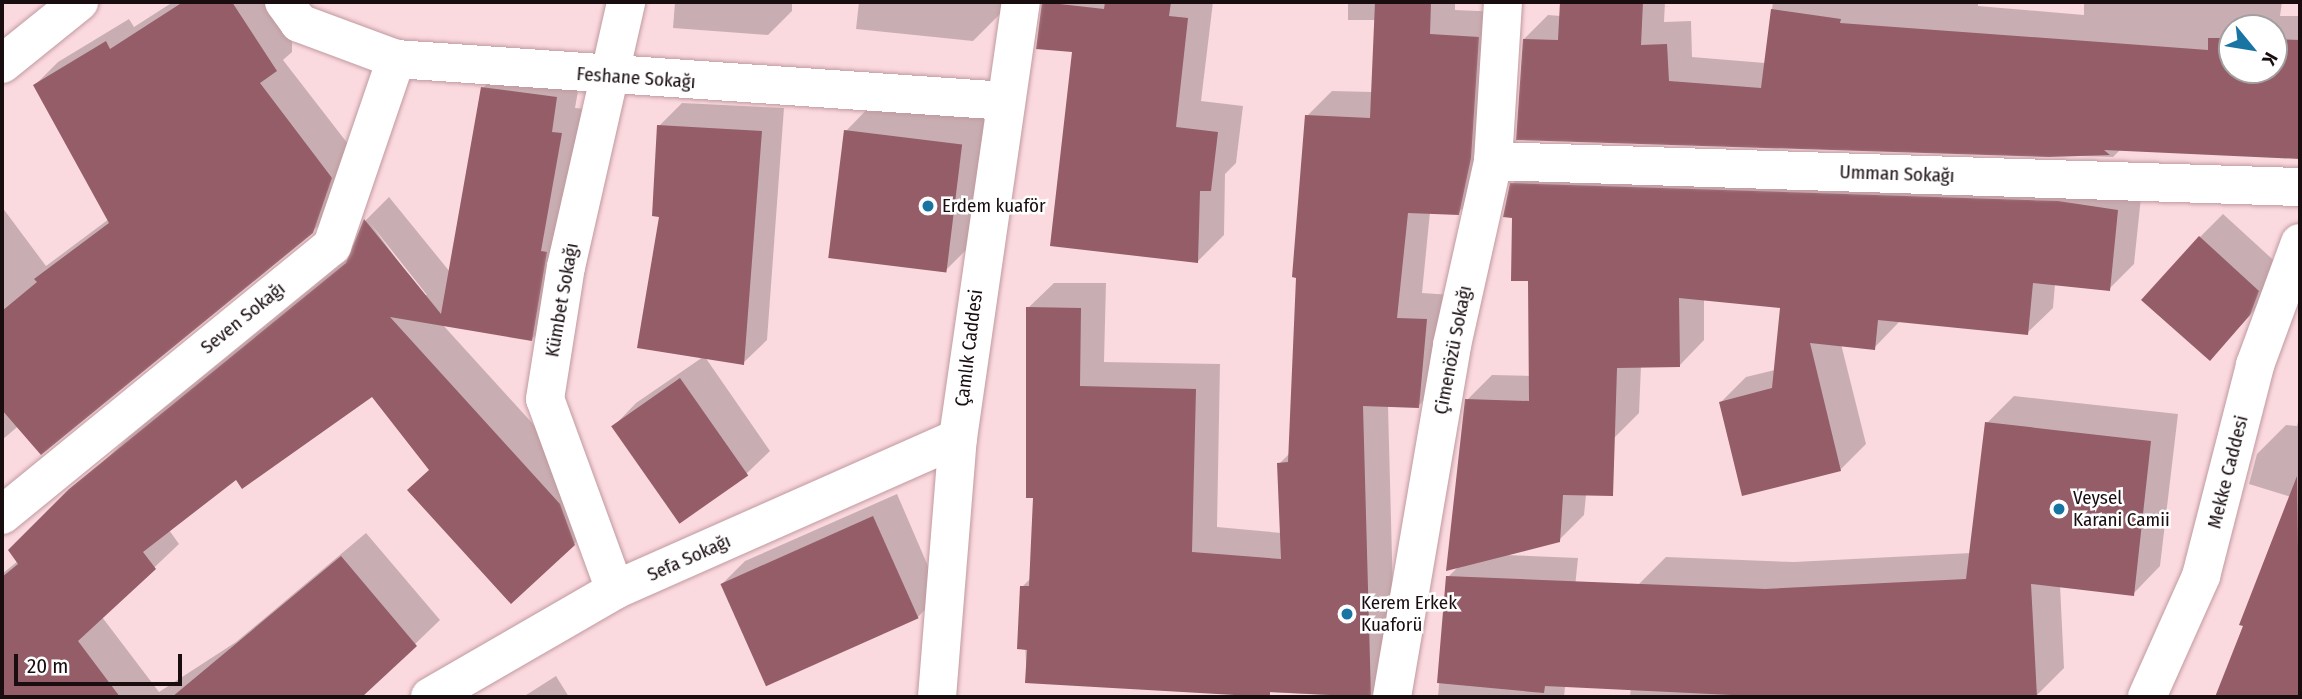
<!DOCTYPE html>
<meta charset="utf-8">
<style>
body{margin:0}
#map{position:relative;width:2302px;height:699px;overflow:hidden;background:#fbdadf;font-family:"Fira Sans Condensed",sans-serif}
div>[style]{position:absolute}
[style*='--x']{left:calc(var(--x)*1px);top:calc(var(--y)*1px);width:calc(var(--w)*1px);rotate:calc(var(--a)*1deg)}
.shadow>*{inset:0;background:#0003}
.building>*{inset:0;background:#945d68;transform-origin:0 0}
.roads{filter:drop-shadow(0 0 2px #c09aa0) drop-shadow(0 0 2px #c09aa0)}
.minor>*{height:38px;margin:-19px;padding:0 19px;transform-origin:19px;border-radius:19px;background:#fff}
.tertiary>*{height:38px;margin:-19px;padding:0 19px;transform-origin:19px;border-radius:19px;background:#fff}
.dots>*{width:19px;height:19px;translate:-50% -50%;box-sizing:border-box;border:4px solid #fff;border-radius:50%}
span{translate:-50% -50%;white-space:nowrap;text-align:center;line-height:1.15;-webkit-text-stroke:5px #fff;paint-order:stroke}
.street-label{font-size:19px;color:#1a0d10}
.poi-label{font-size:19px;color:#1a0d10}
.left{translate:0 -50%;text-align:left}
.frame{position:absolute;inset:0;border:4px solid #1a0d10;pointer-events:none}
.north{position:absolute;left:2218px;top:14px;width:70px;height:70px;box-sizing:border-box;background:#fff;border:2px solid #a39e9f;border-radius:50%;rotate:120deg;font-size:19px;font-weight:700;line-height:28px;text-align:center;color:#1a0d10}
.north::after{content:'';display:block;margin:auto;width:24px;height:32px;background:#1875a3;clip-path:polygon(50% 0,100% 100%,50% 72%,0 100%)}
.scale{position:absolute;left:14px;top:654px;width:168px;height:32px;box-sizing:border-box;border:4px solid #1a0d10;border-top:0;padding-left:9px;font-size:21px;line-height:24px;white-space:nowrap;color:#1a0d10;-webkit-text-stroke:5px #fff;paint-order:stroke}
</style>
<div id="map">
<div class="shadow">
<div style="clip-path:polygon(173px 2px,270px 2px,292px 35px,292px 52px,283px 60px,355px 153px,336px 208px,312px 232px,207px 265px,2px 440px,2px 207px,46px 266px,109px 219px,35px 85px,58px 62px,129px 19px,134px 27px)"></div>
<div style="clip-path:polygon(675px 2px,792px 2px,792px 11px,768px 35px,673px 28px)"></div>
<div style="clip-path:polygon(859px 2px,1006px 2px,1003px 11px,973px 41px,856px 29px)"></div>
<div style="clip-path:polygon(1213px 2px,1201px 101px,1243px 106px,1236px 163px,1225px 174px,1224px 235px,1198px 261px,1044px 3px)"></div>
<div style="clip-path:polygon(1348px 2px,1455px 2px,1455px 10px,1503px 12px,1483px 188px,1458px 213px,1430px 212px,1422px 293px,1452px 295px,1444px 381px,1418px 406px,1388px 405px,1395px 672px,1370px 697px,1027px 681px,1022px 587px,1031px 578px,1035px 496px,1028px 308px,1054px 283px,1106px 283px,1104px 362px,1220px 364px,1217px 527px,1282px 533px,1279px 464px,1290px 453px,1307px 116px,1332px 91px,1373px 92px,1376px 20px,1348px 20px)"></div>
<div style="clip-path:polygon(evenodd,1562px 2px,1665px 2px,1664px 22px,1691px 21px,1692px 57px,1765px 63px,1773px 2px,1978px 2px,1978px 6px,2084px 15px,2084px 2px,2282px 2px,2280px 16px,2300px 16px,2300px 157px,2121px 149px,2113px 157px,1518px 138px,1524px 39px,1548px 15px,1561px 16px,1562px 2px,2232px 28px,2274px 28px,2274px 70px,2232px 70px,2232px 28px)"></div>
<div style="clip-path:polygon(evenodd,507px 64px,581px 74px,575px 108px,585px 109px,556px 315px,531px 340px,442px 324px,584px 480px,598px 520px,574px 544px,431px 469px,372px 394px,236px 477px,169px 530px,179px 544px,102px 617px,159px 692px,236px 642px,366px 533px,440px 620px,360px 697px,2px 697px,2px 574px,18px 561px,35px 527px,129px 437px,350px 257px,366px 220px,389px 197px,450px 272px,483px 88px,507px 64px,370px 223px,427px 295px,423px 295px,370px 223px)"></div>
<div style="clip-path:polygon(875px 101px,991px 115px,975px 241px,945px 271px,846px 131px)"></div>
<div style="clip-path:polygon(682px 103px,784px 108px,767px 340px,743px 363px,705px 357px,770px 451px,746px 474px,613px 427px,636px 403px,703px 357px,661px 215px,659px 126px)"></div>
<div style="clip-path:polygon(1537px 159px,2143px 178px,2134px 264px,2109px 289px,2055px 284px,2053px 308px,2027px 333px,1900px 321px,1874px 348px,1841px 344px,1866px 444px,1840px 470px,1721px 402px,1746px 377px,1775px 370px,1782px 306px,1704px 299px,1704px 340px,1679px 366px,1641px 366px,1639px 413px,1614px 438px,1592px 436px,1584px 515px,1558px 541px,1506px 555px,1578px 558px,1564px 697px,1438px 697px,1448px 577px,1459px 566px,1467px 400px,1492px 375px,1531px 376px,1530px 279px,1512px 184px)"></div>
<div style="clip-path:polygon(2223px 214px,2281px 267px,2273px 290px,2210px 359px,2200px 237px)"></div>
<div style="clip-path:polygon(2014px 396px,2178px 414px,2160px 566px,2133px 594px,2060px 585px,2064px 668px,2037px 695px,1630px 697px,1639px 584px,1666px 557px,1794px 562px,1971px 553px,1987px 423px)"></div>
<div style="clip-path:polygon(2300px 414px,2300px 697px,2217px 697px,2291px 497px,2249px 484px,2257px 454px,2286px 425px,2297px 426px)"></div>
<div style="clip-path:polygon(897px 494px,940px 594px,917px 618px,722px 584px,745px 561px)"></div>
<div style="clip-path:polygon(556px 676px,569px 697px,523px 697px)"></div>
</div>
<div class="building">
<div style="clip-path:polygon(183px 2px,232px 2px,277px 71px,260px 83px,332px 178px,313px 233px,41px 455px,2px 410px,2px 311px,37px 282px,34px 279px,109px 223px,33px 85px,106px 41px,110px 49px)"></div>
<div style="clip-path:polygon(1042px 2px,1104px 9px,1105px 2px,1171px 2px,1169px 16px,1188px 18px,1176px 127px,1218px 132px,1211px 191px,1200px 191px,1198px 263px,1050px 246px,1072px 52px,1036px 49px)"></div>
<div style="clip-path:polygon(1375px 2px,1431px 2px,1430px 34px,1479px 37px,1471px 158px,1459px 215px,1408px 213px,1397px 318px,1427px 319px,1419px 408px,1363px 406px,1371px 697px,1270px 692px,1270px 697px,1025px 683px,1027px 650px,1017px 649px,1020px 586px,1029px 586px,1033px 498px,1026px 498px,1026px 307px,1081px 308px,1080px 386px,1196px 389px,1192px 552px,1281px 559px,1277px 463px,1288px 462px,1296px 278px,1292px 277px,1305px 115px,1370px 118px)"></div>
<div style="clip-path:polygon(1560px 2px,1643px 2px,1641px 45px,1667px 44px,1669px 81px,1761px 88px,1771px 9px,1841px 19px,1840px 23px,2208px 50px,2208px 38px,2232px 38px,2232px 70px,2274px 70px,2274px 39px,2300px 40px,2300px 159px,2104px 150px,2110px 155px,2049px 157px,1516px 140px,1523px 39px,1558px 40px)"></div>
<div style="clip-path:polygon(481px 87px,557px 97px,552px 132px,562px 133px,541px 251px,547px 252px,532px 341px,390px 317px,560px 504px,575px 545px,511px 604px,407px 490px,429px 470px,372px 397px,242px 489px,236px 480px,143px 552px,156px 569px,78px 641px,120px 697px,2px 697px,2px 577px,18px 564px,8px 550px,69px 489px,346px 263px,364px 219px,441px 314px)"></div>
<div style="clip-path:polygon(657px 125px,762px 131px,744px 365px,637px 348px,659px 217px,652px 216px)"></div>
<div style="left:844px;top:130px;width:119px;height:129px;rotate:7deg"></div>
<div style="clip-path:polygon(1510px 183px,2058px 201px,2118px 210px,2110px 291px,2033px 283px,2028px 335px,1878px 320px,1875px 350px,1810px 343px,1841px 471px,1742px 496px,1719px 402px,1772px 388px,1780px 308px,1679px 298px,1680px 367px,1617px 368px,1613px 496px,1563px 495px,1560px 542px,1446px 571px,1465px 399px,1529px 401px,1528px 281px,1511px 281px,1512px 218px,1503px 217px)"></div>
<div style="clip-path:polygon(2199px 236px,2259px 291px,2250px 315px,2210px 361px,2141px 300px)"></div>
<div style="left:680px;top:378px;width:119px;height:84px;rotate:55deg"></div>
<div style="clip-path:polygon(1985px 422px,2151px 441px,2134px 596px,2031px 584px,2037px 697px,1773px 697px,1545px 686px,1544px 693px,1437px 683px,1446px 576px,1765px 589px,1966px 579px)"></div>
<div style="clip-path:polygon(2297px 476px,2300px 697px,2215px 697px,2243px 626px,2239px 625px)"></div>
<div style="left:873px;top:516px;width:112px;height:167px;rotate:66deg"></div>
<div style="clip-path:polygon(341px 556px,417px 646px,362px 697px,172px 697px)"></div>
</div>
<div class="roads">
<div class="minor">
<div style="--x:284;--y:2;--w:26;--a:54"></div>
<div style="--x:299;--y:23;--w:103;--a:20.4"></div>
<div style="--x:396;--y:59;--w:611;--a:3.94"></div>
<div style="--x:2;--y:64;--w:99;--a:-38.8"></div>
<div style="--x:1493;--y:161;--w:807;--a:1.85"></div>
<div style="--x:2;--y:515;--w:426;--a:-39.2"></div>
<div style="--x:332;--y:246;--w:198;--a:-71.1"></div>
<div style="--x:615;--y:590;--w:203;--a:-110.1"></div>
<div style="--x:545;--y:399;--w:134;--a:-81"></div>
<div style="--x:566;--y:267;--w:272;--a:-77.2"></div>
<div style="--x:430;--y:697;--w:214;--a:-30"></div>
<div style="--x:615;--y:590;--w:375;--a:-23.9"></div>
<div style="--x:1392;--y:697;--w:357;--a:-80.3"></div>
<div style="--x:1452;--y:345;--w:189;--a:-77.4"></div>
<div style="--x:1493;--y:161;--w:159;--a:-86.4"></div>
<div style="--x:2147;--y:697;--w:133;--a:-65.9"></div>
<div style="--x:2201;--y:576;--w:218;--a:-75.6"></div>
<div style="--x:2255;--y:365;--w:130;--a:-69.8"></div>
</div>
<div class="tertiary">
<div style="--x:937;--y:697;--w:260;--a:-85.4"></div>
<div style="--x:958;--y:438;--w:441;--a:-81.8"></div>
</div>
</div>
<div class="dots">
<div style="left:928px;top:206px;background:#1875a3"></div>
<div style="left:2059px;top:509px;background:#1875a3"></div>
<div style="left:1347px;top:614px;background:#1875a3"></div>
</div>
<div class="street-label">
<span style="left:636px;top:78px;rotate:4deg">Feshane Sokağı</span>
<span style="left:1897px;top:174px;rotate:2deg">Umman Sokağı</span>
<span style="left:562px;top:300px;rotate:-80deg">Kümbet Sokağı</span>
<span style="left:243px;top:318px;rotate:-39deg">Seven Sokağı</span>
<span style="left:969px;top:348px;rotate:-83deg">Çamlık Caddesi</span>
<span style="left:1453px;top:350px;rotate:-79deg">Çimenözü Sokağı</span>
<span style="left:2228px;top:472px;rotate:-76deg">Mekke Caddesi</span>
<span style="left:689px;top:558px;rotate:-24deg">Sefa Sokağı</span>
</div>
<div class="poi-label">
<span class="left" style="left:942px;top:206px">Erdem kuaför</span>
<span class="left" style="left:2073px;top:509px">Veysel<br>Karani Camii</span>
<span class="left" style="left:1361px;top:614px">Kerem Erkek<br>Kuaforü</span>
</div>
<div class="frame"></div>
<div class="north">K</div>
<div class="scale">20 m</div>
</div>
